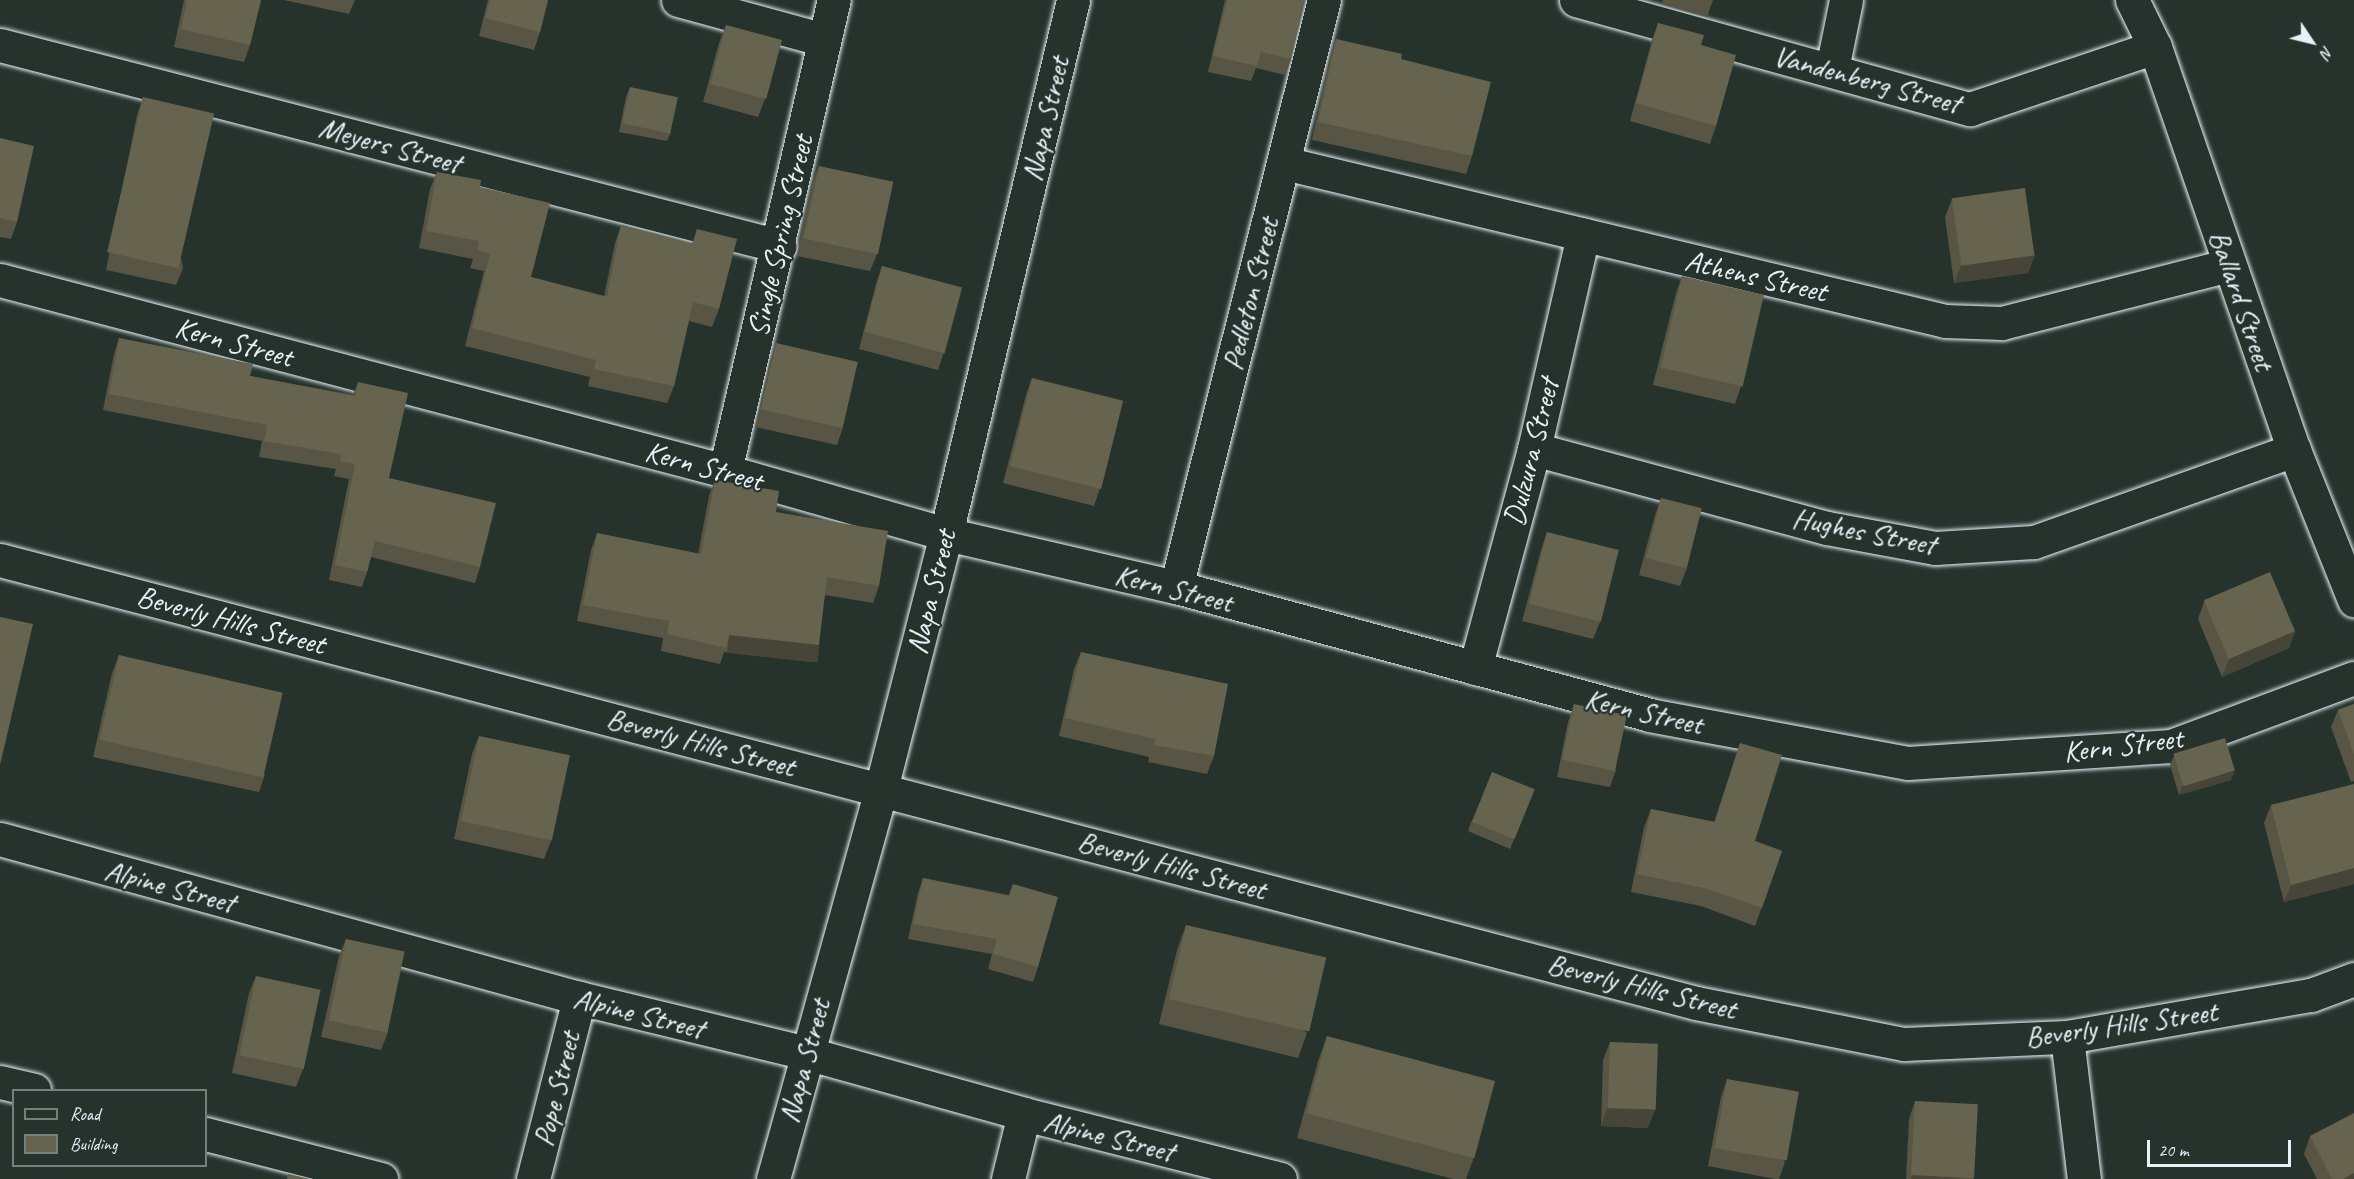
<!DOCTYPE html>
<style>
body{margin:0}
#map{position:relative;width:2354px;height:1179px;overflow:hidden;background:#26332d;font-family:Caveat,sans-serif}
div>[style]{position:absolute}
[style*='--x']{left:calc(var(--x)*1px);top:calc(var(--y)*1px);width:calc(var(--w)*1px);rotate:calc(var(--a)*1deg)}
.roads{filter:drop-shadow(0 0 2px #e8f1f8) drop-shadow(0 0 2px #e8f1f8)}
.street>*{height:33px;margin:-16.5px;padding:0 16.5px;transform-origin:16.5px;border-radius:16.5px;background:#26332d}
.wall>*{inset:0;background:#585544}
.shaded-wall>*{inset:0;background:#474537;transform-origin:0 0}
.building>*{inset:0;background:#66634f;transform-origin:0 0}
span{translate:-50% -50%;white-space:nowrap;text-align:center;line-height:1.15;-webkit-text-stroke:4.5px #26332d;paint-order:stroke}
.street-label{font-size:30px;color:#e8f1f8}
.legend{position:absolute;left:12px;top:1089px;width:195px;height:78px;box-sizing:border-box;background:#26332d;border:2px solid #747f7e;margin:0;padding:8px 10px;list-style:none;font-size:18px;color:#e8f1f8}
.legend li{display:flex;align-items:center;gap:12px;height:30px}
.legend b{width:30px;border:2px solid #747f7e}
.north{position:absolute;left:2282px;top:12px;width:60px;height:60px;-webkit-text-stroke:4px #26332d;paint-order:stroke;rotate:125deg;font-size:16px;font-weight:700;line-height:24px;text-align:center;color:#e8f1f8}
.north::after{content:'';display:block;margin:auto;width:21px;height:27px;background:#e8f1f8;clip-path:polygon(50% 0,100% 100%,50% 72%,0 100%)}
.scale{position:absolute;left:2147px;top:1140px;width:144px;height:27px;box-sizing:border-box;border:3px solid #e8f1f8;border-top:0;padding-left:8px;font-size:18px;line-height:21px;white-space:nowrap;color:#e8f1f8;-webkit-text-stroke:4px #26332d;paint-order:stroke}
</style>
<div id="map">
<div class="roads">
<div class="street">
<div style="--x:678;--y:0;--w:151;--a:15.3"></div>
<div style="--x:1576;--y:0;--w:409;--a:15.5"></div>
<div style="--x:1970;--y:109;--w:195;--a:-18.5"></div>
<div style="--x:2132;--y:0;--w:52;--a:63.9"></div>
<div style="--x:2155;--y:47;--w:426;--a:71"></div>
<div style="--x:2294;--y:450;--w:162;--a:68.2"></div>
<div style="--x:0;--y:45;--w:805;--a:14.47"></div>
<div style="--x:1832;--y:69;--w:70;--a:-78.5"></div>
<div style="--x:1284;--y:163;--w:680;--a:13.44"></div>
<div style="--x:1945;--y:321;--w:57;--a:2"></div>
<div style="--x:2002;--y:323;--w:234;--a:-14.3"></div>
<div style="--x:0;--y:280;--w:750;--a:14.76"></div>
<div style="--x:725;--y:471;--w:230;--a:15.9"></div>
<div style="--x:946;--y:534;--w:236;--a:13"></div>
<div style="--x:1176;--y:587;--w:490;--a:15.1"></div>
<div style="--x:1649;--y:715;--w:263;--a:10.5"></div>
<div style="--x:1908;--y:763;--w:264;--a:-3.7"></div>
<div style="--x:2171;--y:746;--w:195;--a:-20.4"></div>
<div style="--x:1534;--y:449;--w:303;--a:15.1"></div>
<div style="--x:1827;--y:528;--w:110;--a:10.5"></div>
<div style="--x:1935;--y:548;--w:99;--a:-3.5"></div>
<div style="--x:2034;--y:542;--w:276;--a:-19.5"></div>
<div style="--x:725;--y:471;--w:483;--a:-77"></div>
<div style="--x:0;--y:560;--w:1753;--a:14.64"></div>
<div style="--x:1696;--y:1003;--w:212;--a:11.2"></div>
<div style="--x:1904;--y:1044;--w:163;--a:-2.5"></div>
<div style="--x:2067;--y:1037;--w:248;--a:-9.8"></div>
<div style="--x:2311;--y:995;--w:46;--a:-20.4"></div>
<div style="--x:1176;--y:587;--w:605;--a:-75.85"></div>
<div style="--x:1475;--y:668;--w:227;--a:-74.9"></div>
<div style="--x:1534;--y:449;--w:220;--a:-77.1"></div>
<div style="--x:0;--y:839;--w:600;--a:15.36"></div>
<div style="--x:579;--y:998;--w:234;--a:13.6"></div>
<div style="--x:806;--y:1053;--w:226;--a:15.6"></div>
<div style="--x:1024;--y:1114;--w:264;--a:14.2"></div>
<div style="--x:2067;--y:1037;--w:143;--a:83.2"></div>
<div style="--x:0;--y:1082;--w:35;--a:13"></div>
<div style="--x:206;--y:1134;--w:181;--a:14.4"></div>
<div style="--x:533;--y:1179;--w:187;--a:-75.7"></div>
<div style="--x:773;--y:1179;--w:405;--a:-74.5"></div>
<div style="--x:881;--y:789;--w:263;--a:-75.7"></div>
<div style="--x:946;--y:534;--w:549;--a:-76.62"></div>
<div style="--x:1008;--y:1179;--w:67;--a:-76.2"></div>
</div>
</div>
<div class="wall">
<div style="clip-path:polygon(184px 0,261px 0,250px 45px,244px 62px,174px 47px)"></div>
<div style="clip-path:polygon(284px 0,355px 0,349px 14px)"></div>
<div style="clip-path:polygon(488px 0,548px 0,540px 32px,534px 50px,479px 36px)"></div>
<div style="clip-path:polygon(1225px 0,1304px 0,1291px 59px,1285px 75px,1256px 68px,1251px 81px,1208px 72px)"></div>
<div style="clip-path:polygon(1663px 0,1713px 0,1707px 17px,1662px 4px)"></div>
<div style="clip-path:polygon(1658px 23px,1701px 45px,1716px 126px,1710px 144px,1630px 121px,1652px 40px)"></div>
<div style="clip-path:polygon(726px 25px,765px 99px,758px 117px,703px 102px,719px 43px)"></div>
<div style="clip-path:polygon(1336px 39px,1472px 156px,1466px 174px,1312px 140px,1330px 57px)"></div>
<div style="clip-path:polygon(630px 87px,671px 132px,667px 141px,619px 132px,626px 97px)"></div>
<div style="clip-path:polygon(143px 97px,183px 268px,176px 285px,106px 270px,137px 115px)"></div>
<div style="clip-path:polygon(0 138px,17px 222px,11px 239px,0 237px)"></div>
<div style="clip-path:polygon(819px 166px,877px 254px,870px 271px,797px 256px,812px 183px)"></div>
<div style="clip-path:polygon(437px 172px,480px 187px,531px 277px,604px 296px,615px 243px,621px 225px,692px 244px,697px 229px,719px 309px,712px 327px,689px 321px,674px 386px,667px 403px,588px 386px,590px 377px,465px 346px,484px 271px,470px 268px,473px 259px,419px 248px,430px 189px)"></div>
<div style="clip-path:polygon(1952px 199px,2035px 255px,2028px 273px,1954px 283px,1945px 217px)"></div>
<div style="clip-path:polygon(882px 266px,944px 352px,938px 370px,859px 349px,876px 284px)"></div>
<div style="clip-path:polygon(1682px 276px,1741px 386px,1735px 404px,1653px 385px,1676px 293px)"></div>
<div style="clip-path:polygon(119px 338px,250px 376px,353px 395px,358px 382px,389px 478px,480px 567px,475px 583px,371px 557px,367px 572px,362px 587px,329px 580px,349px 479px,334px 476px,336px 469px,259px 457px,262px 441px,103px 410px,114px 354px)"></div>
<div style="clip-path:polygon(776px 343px,843px 427px,837px 445px,755px 427px,770px 361px)"></div>
<div style="clip-path:polygon(1032px 378px,1100px 488px,1094px 506px,1003px 483px,1026px 395px)"></div>
<div style="clip-path:polygon(715px 480px,776px 512px,879px 586px,873px 603px,825px 595px,813px 662px,724px 652px,720px 664px,661px 651px,663px 638px,577px 621px,591px 550px,597px 533px,698px 554px,709px 496px)"></div>
<div style="clip-path:polygon(1661px 498px,1687px 568px,1680px 586px,1639px 575px,1655px 515px)"></div>
<div style="clip-path:polygon(1547px 532px,1600px 622px,1593px 639px,1522px 621px,1541px 550px)"></div>
<div style="clip-path:polygon(2204px 602px,2295px 631px,2289px 648px,2222px 677px,2198px 619px)"></div>
<div style="clip-path:polygon(1081px 652px,1214px 756px,1207px 774px,1148px 762px,1149px 757px,1059px 736px,1074px 669px)"></div>
<div style="clip-path:polygon(119px 655px,265px 774px,259px 792px,93px 757px,112px 673px)"></div>
<div style="clip-path:polygon(1574px 704px,1616px 770px,1610px 787px,1557px 777px,1568px 722px)"></div>
<div style="clip-path:polygon(2354px 704px,2354px 781px,2351px 782px,2331px 727px,2338px 710px)"></div>
<div style="clip-path:polygon(479px 736px,551px 841px,544px 859px,454px 839px,472px 754px)"></div>
<div style="clip-path:polygon(1740px 743px,1755px 841px,1782px 851px,1755px 926px,1701px 906px,1631px 892px,1644px 827px,1651px 809px,1714px 822px)"></div>
<div style="clip-path:polygon(2174px 756px,2231px 780px,2179px 795px,2170px 765px)"></div>
<div style="clip-path:polygon(2354px 785px,2354px 884px,2284px 902px,2264px 823px,2271px 805px)"></div>
<div style="clip-path:polygon(1535px 789px,1510px 849px,1468px 831px,1471px 822px)"></div>
<div style="clip-path:polygon(923px 878px,1009px 895px,1013px 884px,1038px 967px,1033px 982px,988px 969px,992px 954px,908px 939px,918px 893px)"></div>
<div style="clip-path:polygon(1186px 925px,1307px 1033px,1298px 1058px,1159px 1024px,1177px 950px)"></div>
<div style="clip-path:polygon(346px 939px,388px 1032px,381px 1050px,321px 1037px,339px 956px)"></div>
<div style="clip-path:polygon(256px 976px,303px 1069px,296px 1087px,232px 1073px,249px 993px)"></div>
<div style="clip-path:polygon(1327px 1036px,1474px 1157px,1466px 1179px,1453px 1179px,1297px 1138px,1318px 1061px)"></div>
<div style="clip-path:polygon(1610px 1042px,1648px 1128px,1601px 1126px,1603px 1060px)"></div>
<div style="clip-path:polygon(1727px 1079px,1785px 1162px,1779px 1179px,1775px 1179px,1708px 1166px,1721px 1097px)"></div>
<div style="clip-path:polygon(1915px 1101px,1974px 1179px,1906px 1179px,1909px 1119px)"></div>
<div style="clip-path:polygon(2310px 1136px,2354px 1179px,2317px 1179px,2304px 1154px)"></div>
</div>
<div class="shaded-wall">
<div style="clip-path:polygon(2035px 255px,2028px 273px,1954px 283px,1961px 265px)"></div>
<div style="clip-path:polygon(2295px 631px,2289px 648px,2222px 677px,2229px 659px)"></div>
<div style="left:729px;top:635px;width:91px;height:18px;rotate:6deg"></div>
<div style="clip-path:polygon(2235px 771px,2231px 780px,2179px 795px,2182px 786px)"></div>
<div style="clip-path:polygon(2354px 868px,2354px 884px,2284px 902px,2291px 885px)"></div>
<div style="clip-path:polygon(1607px 1108px,1655px 1110px,1648px 1128px,1601px 1126px)"></div>
<div style="clip-path:polygon(2354px 1173px,2354px 1179px,2343px 1179px)"></div>
<div style="clip-path:polygon(1912px 1175px,1975px 1178px,1911px 1179px)"></div>
</div>
<div class="building">
<div style="clip-path:polygon(187px 0,261px 0,250px 45px,181px 29px)"></div>
<div style="clip-path:polygon(490px 0,548px 0,540px 32px,485px 18px)"></div>
<div style="clip-path:polygon(1227px 0,1304px 0,1291px 59px,1261px 52px,1257px 66px,1213px 56px)"></div>
<div style="clip-path:polygon(1658px 23px,1704px 35px,1701px 45px,1736px 55px,1716px 126px,1636px 103px)"></div>
<div style="left:726px;top:25px;width:58px;height:61px;rotate:15deg"></div>
<div style="clip-path:polygon(1336px 39px,1402px 54px,1401px 59px,1491px 82px,1472px 156px,1318px 122px)"></div>
<div style="left:630px;top:87px;width:49px;height:37px;rotate:12deg"></div>
<div style="left:143px;top:97px;width:73px;height:159px;rotate:13deg"></div>
<div style="clip-path:polygon(0 138px,34px 146px,17px 222px,0 218px)"></div>
<div style="left:819px;top:166px;width:76px;height:74px;rotate:12deg"></div>
<div style="clip-path:polygon(437px 172px,481px 180px,480px 187px,550px 203px,531px 277px,607px 297px,621px 225px,693px 244px,697px 229px,737px 239px,719px 309px,693px 302px,674px 386px,594px 369px,596px 360px,472px 328px,490px 254px,477px 250px,479px 241px,426px 231px)"></div>
<div style="left:2025px;top:188px;width:68px;height:74px;rotate:82deg"></div>
<div style="left:882px;top:266px;width:83px;height:68px;rotate:15deg"></div>
<div style="left:1682px;top:276px;width:84px;height:94px;rotate:13deg"></div>
<div style="clip-path:polygon(119px 338px,253px 364px,250px 376px,355px 396px,358px 382px,408px 393px,389px 478px,496px 503px,480px 567px,375px 541px,367px 572px,335px 565px,355px 464px,340px 461px,341px 454px,264px 441px,267px 425px,109px 394px)"></div>
<div style="left:776px;top:343px;width:84px;height:68px;rotate:13deg"></div>
<div style="left:1032px;top:378px;width:94px;height:91px;rotate:14deg"></div>
<div style="clip-path:polygon(715px 480px,779px 491px,776px 512px,888px 531px,879px 586px,827px 577px,819px 645px,729px 635px,726px 648px,667px 634px,669px 621px,583px 605px,597px 533px,701px 554px)"></div>
<div style="left:1661px;top:498px;width:42px;height:62px;rotate:14deg"></div>
<div style="left:1547px;top:532px;width:74px;height:74px;rotate:14deg"></div>
<div style="left:2270px;top:572px;width:64px;height:72px;rotate:67deg"></div>
<div style="clip-path:polygon(0 617px,33px 624px,0 765px)"></div>
<div style="clip-path:polygon(1081px 652px,1228px 684px,1214px 756px,1154px 745px,1155px 739px,1065px 718px)"></div>
<div style="left:119px;top:655px;width:168px;height:87px;rotate:13deg"></div>
<div style="left:1574px;top:704px;width:54px;height:57px;rotate:12deg"></div>
<div style="clip-path:polygon(2354px 704px,2354px 754px,2338px 710px)"></div>
<div style="left:479px;top:736px;width:93px;height:87px;rotate:12deg"></div>
<div style="left:2225px;top:738px;width:34px;height:54px;rotate:73deg"></div>
<div style="clip-path:polygon(1740px 743px,1782px 755px,1755px 841px,1782px 851px,1762px 908px,1708px 889px,1637px 874px,1651px 809px,1715px 822px)"></div>
<div style="left:1492px;top:772px;width:46px;height:54px;rotate:22deg"></div>
<div style="clip-path:polygon(2354px 784px,2354px 868px,2291px 885px,2271px 805px)"></div>
<div style="clip-path:polygon(923px 878px,1009px 896px,1013px 884px,1058px 897px,1038px 967px,993px 954px,997px 939px,913px 924px)"></div>
<div style="left:1186px;top:925px;width:144px;height:76px;rotate:13deg"></div>
<div style="left:346px;top:939px;width:60px;height:83px;rotate:12deg"></div>
<div style="left:256px;top:976px;width:66px;height:81px;rotate:12deg"></div>
<div style="left:1327px;top:1036px;width:174px;height:80px;rotate:15deg"></div>
<div style="left:1610px;top:1042px;width:48px;height:66px;rotate:2deg"></div>
<div style="left:1727px;top:1079px;width:73px;height:70px;rotate:10deg"></div>
<div style="left:1915px;top:1101px;width:63px;height:74px;rotate:3deg"></div>
<div style="clip-path:polygon(2354px 1113px,2354px 1173px,2343px 1179px,2332px 1179px,2310px 1136px)"></div>
<div style="clip-path:polygon(288px 1174px,310px 1179px,287px 1179px)"></div>
</div>
<div class="street-label">
<span style="left:1867px;top:79px;rotate:15deg">Vandenberg Street</span>
<span style="left:1045px;top:119px;rotate:-77deg">Napa Street</span>
<span style="left:390px;top:145px;rotate:15deg">Meyers Street</span>
<span style="left:780px;top:236px;rotate:-77deg">Single Spring Street</span>
<span style="left:1756px;top:276px;rotate:13deg">Athens Street</span>
<span style="left:1250px;top:294px;rotate:-76deg">Pedleton Street</span>
<span style="left:2242px;top:300px;rotate:71deg">Ballard Street</span>
<span style="left:234px;top:342px;rotate:15deg">Kern Street</span>
<span style="left:1531px;top:452px;rotate:-76deg">Dulzura Street</span>
<span style="left:704px;top:466px;rotate:15deg">Kern Street</span>
<span style="left:1864px;top:531px;rotate:11deg">Hughes Street</span>
<span style="left:1174px;top:588px;rotate:14deg">Kern Street</span>
<span style="left:931px;top:592px;rotate:-76deg">Napa Street</span>
<span style="left:231px;top:620px;rotate:15deg">Beverly Hills Street</span>
<span style="left:1644px;top:711px;rotate:13deg">Kern Street</span>
<span style="left:701px;top:742px;rotate:15deg">Beverly Hills Street</span>
<span style="left:2123px;top:745px;rotate:-7deg">Kern Street</span>
<span style="left:1172px;top:865px;rotate:15deg">Beverly Hills Street</span>
<span style="left:170px;top:886px;rotate:15deg">Alpine Street</span>
<span style="left:1642px;top:986px;rotate:14deg">Beverly Hills Street</span>
<span style="left:639px;top:1013px;rotate:14deg">Alpine Street</span>
<span style="left:2121px;top:1024px;rotate:-8deg">Beverly Hills Street</span>
<span style="left:804px;top:1061px;rotate:-75deg">Napa Street</span>
<span style="left:556px;top:1089px;rotate:-76deg">Pope Street</span>
<span style="left:1109px;top:1136px;rotate:14deg">Alpine Street</span>
</div>
<ul class="legend">
<li><b style="height:8px;background:#26332d"></b>Road</li>
<li><b style="height:16px;background:#66634f"></b>Building</li>
</ul>
<div class="north">N</div>
<div class="scale">20 m</div>
</div>
